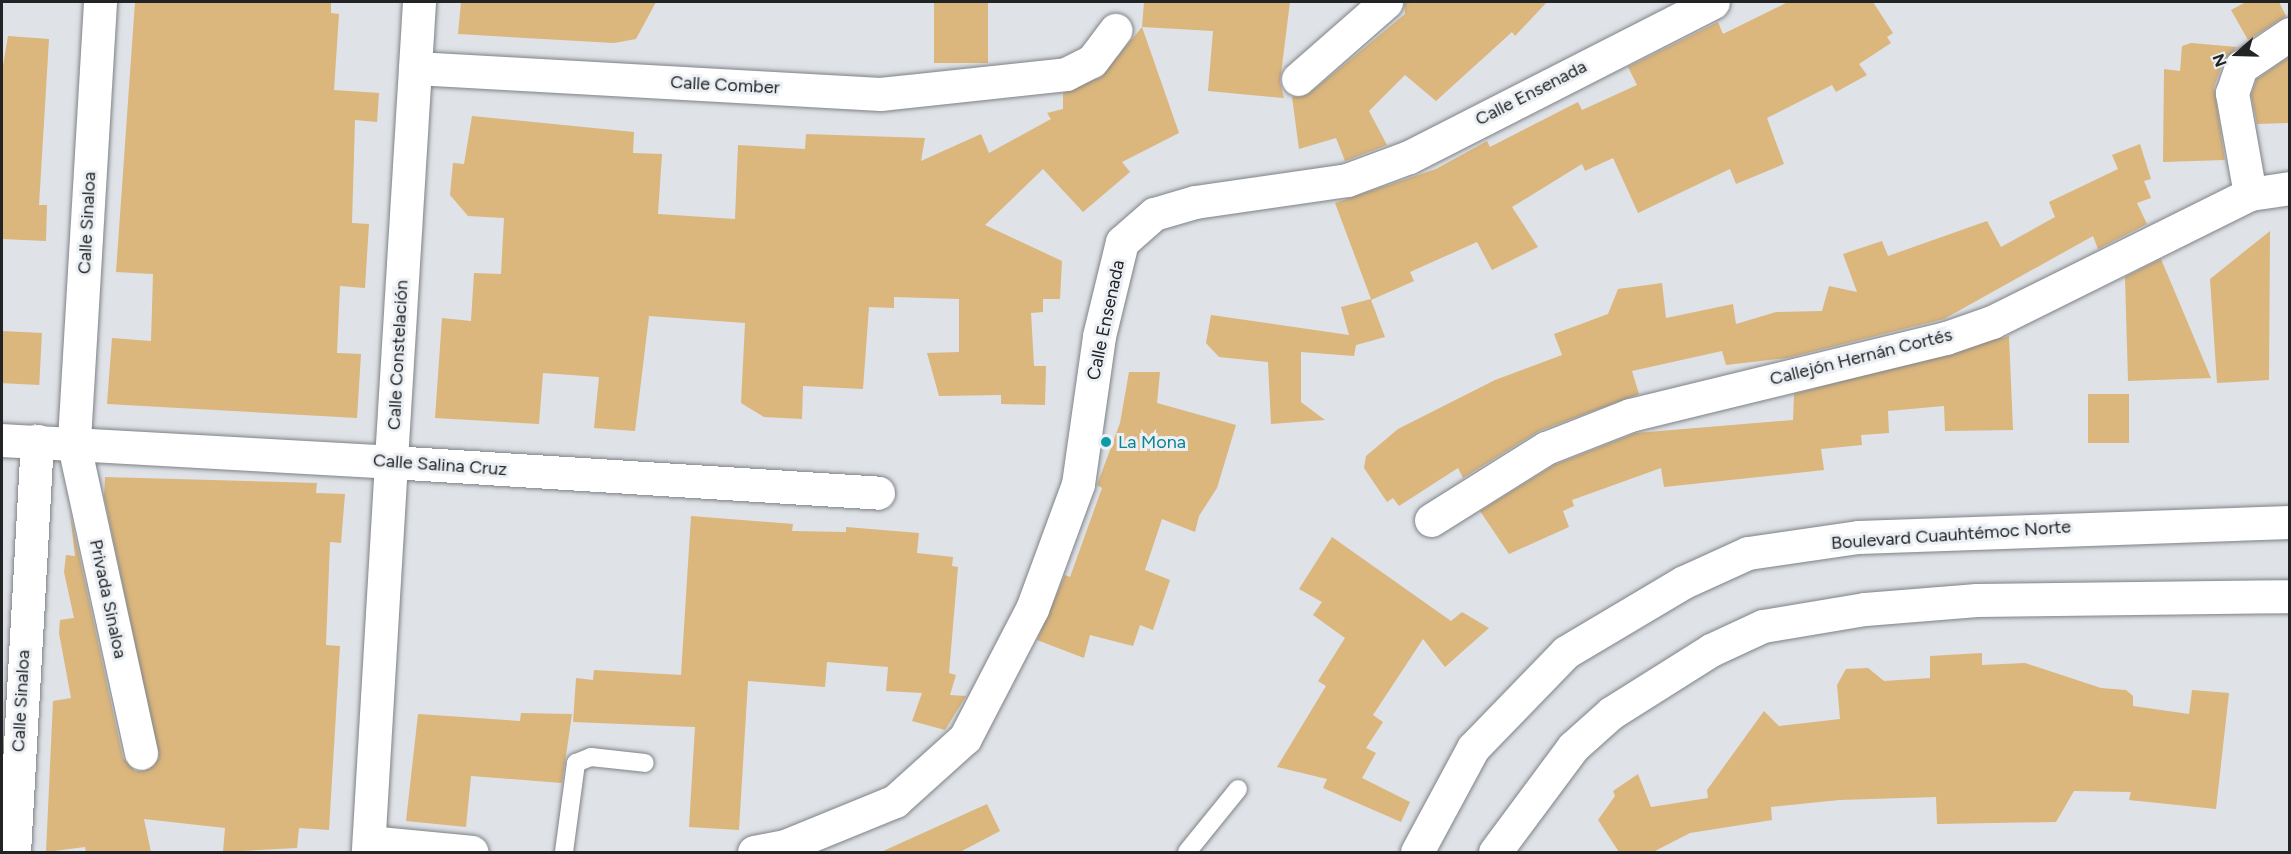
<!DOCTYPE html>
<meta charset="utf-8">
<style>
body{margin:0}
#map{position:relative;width:2291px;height:854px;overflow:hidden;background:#dfe2e7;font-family:Figtree,sans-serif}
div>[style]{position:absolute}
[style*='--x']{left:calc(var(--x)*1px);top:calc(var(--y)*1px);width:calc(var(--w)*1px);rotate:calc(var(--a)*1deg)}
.building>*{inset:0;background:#dbb67d;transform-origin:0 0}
.roads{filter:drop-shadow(0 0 2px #7e8286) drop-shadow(0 0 2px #7e8286)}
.lane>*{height:18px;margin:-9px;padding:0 9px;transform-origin:9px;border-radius:9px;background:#fff}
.street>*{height:33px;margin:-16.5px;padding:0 16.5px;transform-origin:16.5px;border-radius:16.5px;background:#fff}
.secondary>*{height:33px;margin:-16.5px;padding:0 16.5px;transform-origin:16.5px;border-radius:16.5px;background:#fff}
.primary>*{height:33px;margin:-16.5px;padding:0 16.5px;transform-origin:16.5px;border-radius:16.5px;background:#fff}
.dots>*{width:16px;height:16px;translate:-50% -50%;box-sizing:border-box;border:3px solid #ecf0f4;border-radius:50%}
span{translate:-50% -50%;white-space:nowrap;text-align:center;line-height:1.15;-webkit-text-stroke:6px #ecf0f4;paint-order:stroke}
.street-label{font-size:18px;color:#212324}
.culture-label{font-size:18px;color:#0d838f}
.left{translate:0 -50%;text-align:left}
.frame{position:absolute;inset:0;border:3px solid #212324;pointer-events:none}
.north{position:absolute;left:2207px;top:24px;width:60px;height:60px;-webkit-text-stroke:4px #ecf0f4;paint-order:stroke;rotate:250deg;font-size:16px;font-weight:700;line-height:24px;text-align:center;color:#212324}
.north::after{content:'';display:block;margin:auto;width:21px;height:27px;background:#212324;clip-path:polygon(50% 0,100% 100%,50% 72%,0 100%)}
</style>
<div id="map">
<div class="building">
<div style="clip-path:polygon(135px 2px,331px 2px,331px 13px,339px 14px,334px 90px,379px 93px,377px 122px,355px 120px,352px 223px,369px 224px,365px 288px,340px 286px,337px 353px,361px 354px,357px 418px,107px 404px,112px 338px,151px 341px,153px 274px,116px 272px)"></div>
<div style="clip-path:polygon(461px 2px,656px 2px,636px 39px,614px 43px,458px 34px)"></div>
<div style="left:934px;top:2px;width:54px;height:61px"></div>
<div style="clip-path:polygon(1144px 2px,1290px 2px,1280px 82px,1284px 98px,1208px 91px,1213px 31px,1142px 27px)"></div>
<div style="clip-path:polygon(1404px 2px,1547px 2px,1515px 36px,1512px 32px,1436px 101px,1405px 75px,1369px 111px,1387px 145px,1345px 161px,1336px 138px,1299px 149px,1292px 97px,1310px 93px,1405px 14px)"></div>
<div style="clip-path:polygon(1788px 2px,1873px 2px,1893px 33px,1887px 37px,1891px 43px,1859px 64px,1867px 75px,1836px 92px,1832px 85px,1767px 118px,1784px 164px,1736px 184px,1730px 169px,1638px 213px,1613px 158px,1585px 171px,1582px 164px,1512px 207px,1538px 247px,1492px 270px,1477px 242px,1410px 272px,1414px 281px,1371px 300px,1385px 337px,1356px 345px,1354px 356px,1301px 352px,1301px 402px,1325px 420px,1271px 424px,1268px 362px,1219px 357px,1206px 343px,1211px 315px,1349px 335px,1341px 307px,1371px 299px,1335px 203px,1436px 169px,1487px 141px,1490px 147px,1578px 102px,1582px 110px,1637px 85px,1628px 67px,1718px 22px,1723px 34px)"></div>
<div style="clip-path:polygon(2246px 2px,2279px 2px,2286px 16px,2248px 40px,2231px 10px)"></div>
<div style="clip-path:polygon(1142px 27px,1179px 133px,1122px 162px,1130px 172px,1083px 212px,1043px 169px,985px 225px,1062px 261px,1060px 299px,1043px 299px,1043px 312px,1031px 313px,1034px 366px,1046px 366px,1045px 405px,1001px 404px,1001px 395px,939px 396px,927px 353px,959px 352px,959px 299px,894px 297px,894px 308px,869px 307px,863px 389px,803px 386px,802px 419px,764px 417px,741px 403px,745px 323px,649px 316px,635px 431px,594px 428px,599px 377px,543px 373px,539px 424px,435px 418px,442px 318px,471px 321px,474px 273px,501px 274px,504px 218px,468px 216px,450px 195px,453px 163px,464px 164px,472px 116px,634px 132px,633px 153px,662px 154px,658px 214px,735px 219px,738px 145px,805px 149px,806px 134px,925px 138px,921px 161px,981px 134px,989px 153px,1051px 119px,1047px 113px,1063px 109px,1063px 93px,1101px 77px)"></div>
<div style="clip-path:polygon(8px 36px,49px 39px,39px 205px,47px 205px,46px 241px,2px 239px,2px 71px)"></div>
<div style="clip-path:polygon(2191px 43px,2237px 47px,2224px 60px,2214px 87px,2225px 160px,2163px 162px,2164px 69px,2180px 71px,2182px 46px)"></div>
<div style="clip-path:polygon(2289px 57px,2289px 123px,2257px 124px,2251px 95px,2257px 79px)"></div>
<div style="clip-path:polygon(2140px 144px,2151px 179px,2144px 181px,2151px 198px,2137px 203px,2147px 224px,2098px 249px,2093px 236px,1944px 319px,1787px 358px,1726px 365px,1722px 351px,1632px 371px,1639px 394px,1539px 431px,1463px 478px,1458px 468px,1399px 506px,1393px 498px,1387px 502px,1364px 468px,1366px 456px,1398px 429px,1495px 380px,1562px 355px,1554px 334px,1608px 314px,1618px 289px,1662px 283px,1666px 318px,1733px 304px,1736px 324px,1776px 312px,1822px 311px,1829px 286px,1857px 292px,1843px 254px,1882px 241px,1888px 256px,1987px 221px,2001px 247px,2055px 217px,2049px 202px,2118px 169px,2112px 155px)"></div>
<div style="clip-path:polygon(2270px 231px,2269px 380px,2217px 383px,2210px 279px)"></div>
<div style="clip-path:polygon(2161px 259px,2211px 378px,2128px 381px,2125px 277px)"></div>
<div style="left:2px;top:331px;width:40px;height:52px;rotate:3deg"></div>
<div style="clip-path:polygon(2009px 336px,2013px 430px,1945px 431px,1944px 406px,1888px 411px,1889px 433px,1861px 435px,1862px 445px,1821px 449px,1824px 470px,1664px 487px,1661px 468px,1572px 500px,1574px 506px,1563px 511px,1569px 527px,1509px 554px,1480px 511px,1554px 465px,1636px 433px,1793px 420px,1794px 394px)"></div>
<div style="clip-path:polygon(1129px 372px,1160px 372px,1157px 403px,1236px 425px,1217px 488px,1199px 516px,1195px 532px,1162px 519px,1145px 570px,1170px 580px,1153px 630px,1140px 625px,1133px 646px,1090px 635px,1084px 658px,1037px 640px,1065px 575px,1070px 577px,1102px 488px,1097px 485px,1120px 423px)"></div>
<div style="left:2088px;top:394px;width:41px;height:49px"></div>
<div style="clip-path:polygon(105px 477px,317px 483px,316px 493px,345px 494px,341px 543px,330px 542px,326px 645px,340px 646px,329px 830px,299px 828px,297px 848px,223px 852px,225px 828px,144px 819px,151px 852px,86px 852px,85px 847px,46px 852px,53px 701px,71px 698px,59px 633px,60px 620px,74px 618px,64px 572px,66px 555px,75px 556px,70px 513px,123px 758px,135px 771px,144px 771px,159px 758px,104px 496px)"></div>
<div style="clip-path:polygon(691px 516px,793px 524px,792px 531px,846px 532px,846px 527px,919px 533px,917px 553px,953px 557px,952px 566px,958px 567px,949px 673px,956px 675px,950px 695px,966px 696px,945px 730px,912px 721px,922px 693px,886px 691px,888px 667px,827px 662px,825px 687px,748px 681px,739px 830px,689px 827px,695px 727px,573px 722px,576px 678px,593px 680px,594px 670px,681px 675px)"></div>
<div style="clip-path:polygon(1332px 537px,1451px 621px,1462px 612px,1489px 628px,1445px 667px,1423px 639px,1373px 715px,1383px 722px,1366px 748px,1376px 753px,1362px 778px,1410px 802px,1401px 822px,1323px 788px,1327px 779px,1277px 767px,1326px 686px,1318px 681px,1345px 638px,1313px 615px,1322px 602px,1299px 589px)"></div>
<div style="clip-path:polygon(1982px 653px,1982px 665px,2025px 663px,2101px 688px,2126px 690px,2133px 696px,2133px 706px,2189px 714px,2192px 690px,2229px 693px,2216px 809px,2129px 800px,2131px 792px,2074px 791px,2056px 822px,1937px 824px,1936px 797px,1839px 800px,1771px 807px,1772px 820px,1690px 833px,1653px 852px,1619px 852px,1598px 820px,1615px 796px,1613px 791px,1638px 774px,1651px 807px,1708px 798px,1707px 790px,1764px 711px,1779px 726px,1840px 719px,1837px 685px,1846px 669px,1868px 668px,1884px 681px,1930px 678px,1930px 656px)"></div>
<div style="clip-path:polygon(521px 713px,572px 714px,562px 783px,471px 776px,466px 827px,406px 821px,418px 714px,520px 721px)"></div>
<div style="clip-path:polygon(987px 804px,1000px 831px,960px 852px,881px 852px)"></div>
</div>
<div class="roads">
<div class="lane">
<div style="--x:564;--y:852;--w:90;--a:-82.3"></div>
<div style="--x:576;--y:763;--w:16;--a:-22"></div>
<div style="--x:591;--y:757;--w:54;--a:6.3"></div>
<div style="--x:1187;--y:852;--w:81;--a:-51"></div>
</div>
<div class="street">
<div style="--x:100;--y:2;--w:444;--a:93.4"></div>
<div style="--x:74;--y:445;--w:315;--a:77.7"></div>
<div style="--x:419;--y:2;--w:461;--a:93.5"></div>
<div style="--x:391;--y:462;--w:488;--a:3.6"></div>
<div style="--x:415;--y:68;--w:466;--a:3.2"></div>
<div style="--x:880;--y:94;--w:187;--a:-6.1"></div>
<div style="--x:1066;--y:74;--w:29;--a:-27"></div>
<div style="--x:1092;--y:61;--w:39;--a:-53"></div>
<div style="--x:1298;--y:79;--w:117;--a:-41.2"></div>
<div style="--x:2250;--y:194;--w:103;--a:-100.1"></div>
<div style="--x:2232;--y:93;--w:28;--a:-71"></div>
<div style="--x:2241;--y:67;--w:59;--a:-34"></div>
<div style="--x:1431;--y:520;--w:136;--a:-32.1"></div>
<div style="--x:1546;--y:448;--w:90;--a:-21.4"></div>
<div style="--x:1630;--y:415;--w:325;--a:-13.7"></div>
<div style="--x:1946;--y:338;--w:49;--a:-19.2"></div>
<div style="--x:1992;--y:322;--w:288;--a:-26.4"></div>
<div style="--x:2250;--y:194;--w:40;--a:-8.5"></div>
<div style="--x:369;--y:842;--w:103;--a:5.5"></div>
<div style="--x:14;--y:852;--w:412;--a:-86.8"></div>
<div style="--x:754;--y:852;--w:32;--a:-11"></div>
<div style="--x:785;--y:846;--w:119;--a:-22.2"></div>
<div style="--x:895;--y:801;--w:94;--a:-42"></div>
<div style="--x:965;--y:738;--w:145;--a:-62.6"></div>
<div style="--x:1032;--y:609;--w:133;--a:-69.8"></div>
<div style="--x:1078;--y:484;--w:149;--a:-81.9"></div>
<div style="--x:1099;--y:336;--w:97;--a:-76.3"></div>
<div style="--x:1122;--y:242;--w:43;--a:-41.2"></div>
<div style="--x:1154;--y:214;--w:43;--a:-16.3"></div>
<div style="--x:1195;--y:202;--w:154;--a:-8.2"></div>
<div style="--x:1347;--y:180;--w:66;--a:-20.4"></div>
<div style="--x:1409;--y:157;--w:341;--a:-27"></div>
</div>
<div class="secondary">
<div style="--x:2;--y:440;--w:390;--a:3.2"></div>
<div style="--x:391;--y:462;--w:391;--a:93.4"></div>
</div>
<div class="primary">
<div style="--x:1417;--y:852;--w:118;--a:-61.7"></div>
<div style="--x:1473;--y:748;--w:134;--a:-45.9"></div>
<div style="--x:1566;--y:652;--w:137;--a:-30.7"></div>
<div style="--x:1684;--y:582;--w:70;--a:-24.4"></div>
<div style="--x:1748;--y:553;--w:111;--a:-8.3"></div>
<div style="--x:1858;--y:537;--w:432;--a:-2"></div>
<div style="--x:1495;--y:852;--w:131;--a:-53.4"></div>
<div style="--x:1573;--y:747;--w:51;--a:-41.8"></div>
<div style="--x:1611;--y:713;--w:118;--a:-32.2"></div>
<div style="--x:1711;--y:650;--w:57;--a:-24.8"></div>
<div style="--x:1763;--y:626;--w:103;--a:-9.5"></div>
<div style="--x:1865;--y:609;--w:112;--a:-4.6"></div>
<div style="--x:1977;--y:600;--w:313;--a:-0.7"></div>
</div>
</div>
<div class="dots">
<div style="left:1106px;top:442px;background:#0f9aa8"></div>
</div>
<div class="street-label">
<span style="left:725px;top:85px;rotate:3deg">Calle Comber</span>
<span style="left:1531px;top:93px;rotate:-27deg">Calle Ensenada</span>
<span style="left:87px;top:223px;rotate:-87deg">Calle Sinaloa</span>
<span style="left:1106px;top:320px;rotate:-78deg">Calle Ensenada</span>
<span style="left:398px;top:355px;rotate:-87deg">Calle Constelación</span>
<span style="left:1861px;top:357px;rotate:-14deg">Callejón Hernán Cortés</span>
<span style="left:440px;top:465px;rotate:4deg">Calle Salina Cruz</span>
<span style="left:1951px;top:535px;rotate:-4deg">Boulevard Cuauhtémoc Norte</span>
<span style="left:108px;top:599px;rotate:78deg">Privada Sinaloa</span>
<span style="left:21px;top:701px;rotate:-87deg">Calle Sinaloa</span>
</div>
<div class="culture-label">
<span class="left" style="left:1118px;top:442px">La Mona</span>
</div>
<div class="frame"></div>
<div class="north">N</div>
</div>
